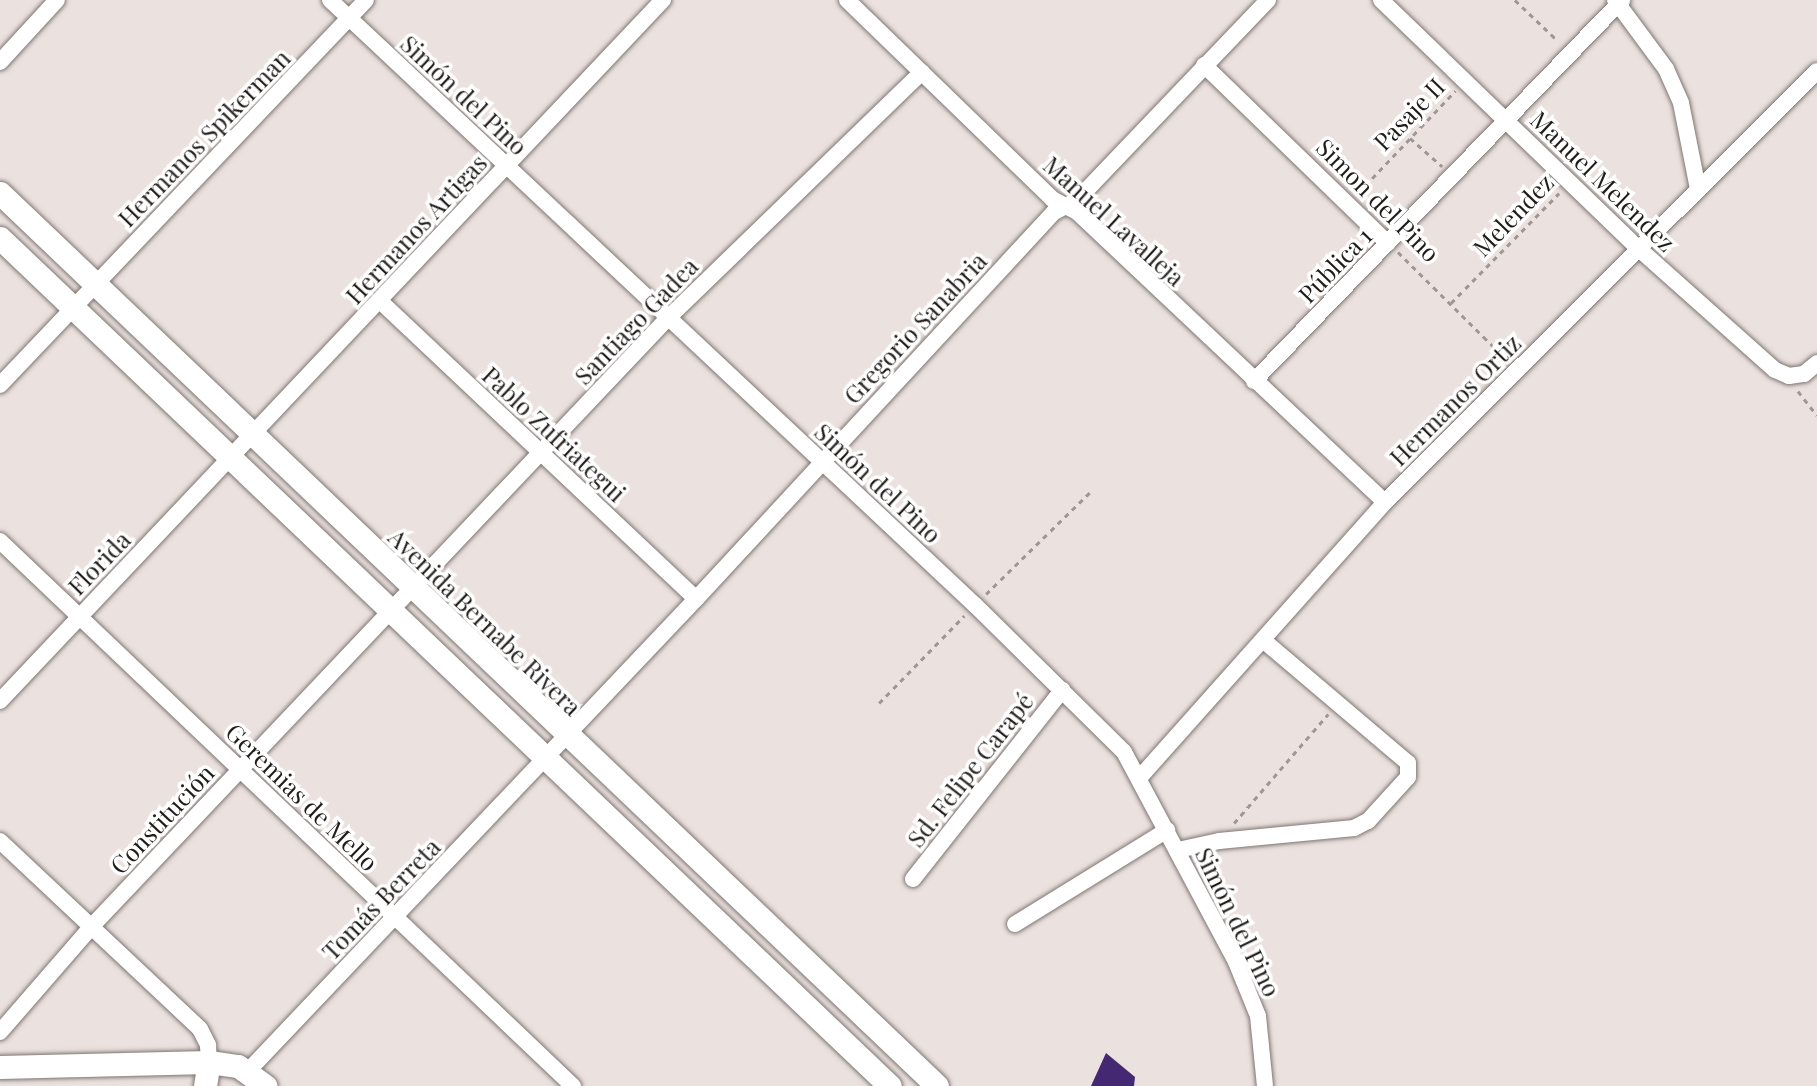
<!DOCTYPE html>
<meta charset="utf-8">
<style>
body{margin:0}
#map{position:relative;width:1817px;height:1086px;overflow:hidden;background:#ebe1de;font-family:"Playfair Display",serif}
div>[style]{position:absolute}
[style*='--x']{left:calc(var(--x)*1px);top:calc(var(--y)*1px);width:calc(var(--w)*1px);rotate:calc(var(--a)*1deg)}
.building>*{inset:0;background:#442871}
.path>*{height:2.5px;margin-top:-1.25px;transform-origin:0;background:repeating-linear-gradient(90deg,#9f9795 0 5px,transparent 0 10px)}
.roads{filter:drop-shadow(0 0 2px #7e7673) drop-shadow(0 0 2px #7e7673)}
.street>*{height:16px;margin:-8px;padding:0 8px;transform-origin:8px;border-radius:8px;background:#fff}
.secondary>*{height:23px;margin:-11.5px;padding:0 11.5px;transform-origin:11.5px;border-radius:11.5px;background:#fff}
span{translate:-50% -50%;white-space:nowrap;text-align:center;line-height:1.15;-webkit-text-stroke:7px #fff;paint-order:stroke}
.street-label{font-size:24px;color:#1f1c1a}
</style>
<div id="map">
<div class="building">
<div style="clip-path:polygon(1106px 1053px,1135px 1077px,1134px 1086px,1091px 1086px)"></div>
</div>
<div class="path">
<div style="--x:1515;--y:0;--w:55;--a:43.5"></div>
<div style="--x:1410;--y:138;--w:43;--a:41.2"></div>
<div style="--x:1358;--y:193;--w:141;--a:-46.4"></div>
<div style="--x:1398;--y:252;--w:155;--a:44.7"></div>
<div style="--x:1451;--y:303;--w:154;--a:-45.5"></div>
<div style="--x:1798;--y:391;--w:31;--a:52"></div>
<div style="--x:986;--y:594;--w:147;--a:-44.4"></div>
<div style="--x:879;--y:703;--w:122;--a:-45.7"></div>
<div style="--x:1234;--y:823;--w:144;--a:-49.2"></div>
</div>
<div class="roads">
<div class="street">
<div style="--x:330;--y:0;--w:884;--a:43.17"></div>
<div style="--x:975;--y:605;--w:209;--a:44.6"></div>
<div style="--x:1124;--y:752;--w:238;--a:61.9"></div>
<div style="--x:1236;--y:962;--w:58;--a:67.8"></div>
<div style="--x:1258;--y:1016;--w:70;--a:84.3"></div>
<div style="--x:847;--y:0;--w:286;--a:44.1"></div>
<div style="--x:1052;--y:199;--w:27;--a:27"></div>
<div style="--x:1076;--y:211;--w:424;--a:43.3"></div>
<div style="--x:1381;--y:0;--w:357;--a:44"></div>
<div style="--x:1638;--y:248;--w:183;--a:41.7"></div>
<div style="--x:1775;--y:370;--w:15;--a:23"></div>
<div style="--x:1789;--y:376;--w:15;--a:-8"></div>
<div style="--x:1804;--y:374;--w:17;--a:-40"></div>
<div style="--x:1615;--y:0;--w:86;--a:53.5"></div>
<div style="--x:1666;--y:69;--w:37;--a:66"></div>
<div style="--x:1681;--y:103;--w:88;--a:78.8"></div>
<div style="--x:0;--y:62;--w:84;--a:-47.4"></div>
<div style="--x:1204;--y:65;--w:256;--a:44.1"></div>
<div style="--x:380;--y:301;--w:434;--a:43.3"></div>
<div style="--x:1254;--y:381;--w:530;--a:-45.99"></div>
<div style="--x:0;--y:385;--w:531;--a:-46.45"></div>
<div style="--x:0;--y:541;--w:791;--a:43.57"></div>
<div style="--x:0;--y:701;--w:965;--a:-46.6"></div>
<div style="--x:1141;--y:776;--w:367;--a:-48.3"></div>
<div style="--x:1385;--y:502;--w:610;--a:-44.93"></div>
<div style="--x:0;--y:841;--w:274;--a:43.2"></div>
<div style="--x:200;--y:1029;--w:18;--a:63"></div>
<div style="--x:208;--y:1045;--w:17;--a:87"></div>
<div style="--x:1178;--y:850;--w:42;--a:-12.4"></div>
<div style="--x:1219;--y:841;--w:136;--a:-5.5"></div>
<div style="--x:1354;--y:828;--w:16;--a:-27"></div>
<div style="--x:1368;--y:821;--w:59;--a:-47.7"></div>
<div style="--x:1408;--y:777;--w:14;--a:-90"></div>
<div style="--x:1408;--y:763;--w:190;--a:-139.7"></div>
<div style="--x:913;--y:879;--w:241;--a:-51.7"></div>
<div style="--x:1015;--y:924;--w:179;--a:-31.7"></div>
<div style="--x:0;--y:1032;--w:140;--a:-49"></div>
<div style="--x:92;--y:926;--w:836;--a:-46.55"></div>
<div style="--x:667;--y:319;--w:355;--a:-44.1"></div>
<div style="--x:248;--y:1071;--w:651;--a:-46.49"></div>
<div style="--x:696;--y:599;--w:527;--a:-47.23"></div>
<div style="--x:1054;--y:212;--w:25;--a:-27"></div>
<div style="--x:1076;--y:201;--w:278;--a:-46.3"></div>
</div>
<div class="secondary">
<div style="--x:0;--y:193;--w:1294;--a:43.62"></div>
<div style="--x:0;--y:238;--w:1229;--a:43.62"></div>
<div style="--x:0;--y:1067;--w:209;--a:-1.4"></div>
<div style="--x:209;--y:1062;--w:29;--a:8"></div>
<div style="--x:238;--y:1066;--w:34;--a:36"></div>
<div style="--x:205;--y:1086;--w:24;--a:-81"></div>
</div>
</div>
<div class="street-label">
<span style="left:464px;top:95px;rotate:43deg">Simón del Pino</span>
<span style="left:1409px;top:114px;rotate:-46deg">Pasaje II</span>
<span style="left:204px;top:138px;rotate:-46deg">Hermanos Spikerman</span>
<span style="left:1603px;top:181px;rotate:44deg">Manuel Melendez</span>
<span style="left:1378px;top:200px;rotate:45deg">Simon del Pino</span>
<span style="left:1513px;top:215px;rotate:-46deg">Melendez</span>
<span style="left:1114px;top:221px;rotate:42deg">Manuel Lavalleja</span>
<span style="left:416px;top:229px;rotate:-47deg">Hermanos Artigas</span>
<span style="left:1335px;top:265px;rotate:-46deg">Pública 1</span>
<span style="left:636px;top:321px;rotate:-46deg">Santiago Gadea</span>
<span style="left:915px;top:328px;rotate:-47deg">Gregorio Sanabria</span>
<span style="left:1455px;top:400px;rotate:-45deg">Hermanos Ortiz</span>
<span style="left:554px;top:434px;rotate:43deg">Pablo Zufriategui</span>
<span style="left:878px;top:483px;rotate:43deg">Simón del Pino</span>
<span style="left:99px;top:563px;rotate:-46deg">Florida</span>
<span style="left:485px;top:622px;rotate:44deg">Avenida Bernabe Rivera</span>
<span style="left:970px;top:770px;rotate:-52deg">Sd. Felipe Carapé</span>
<span style="left:302px;top:797px;rotate:44deg">Geremias de Mello</span>
<span style="left:162px;top:819px;rotate:-47deg">Constitución</span>
<span style="left:381px;top:899px;rotate:-46deg">Tomás Berreta</span>
<span style="left:1238px;top:922px;rotate:64deg">Simón del Pino</span>
</div>
</div>
